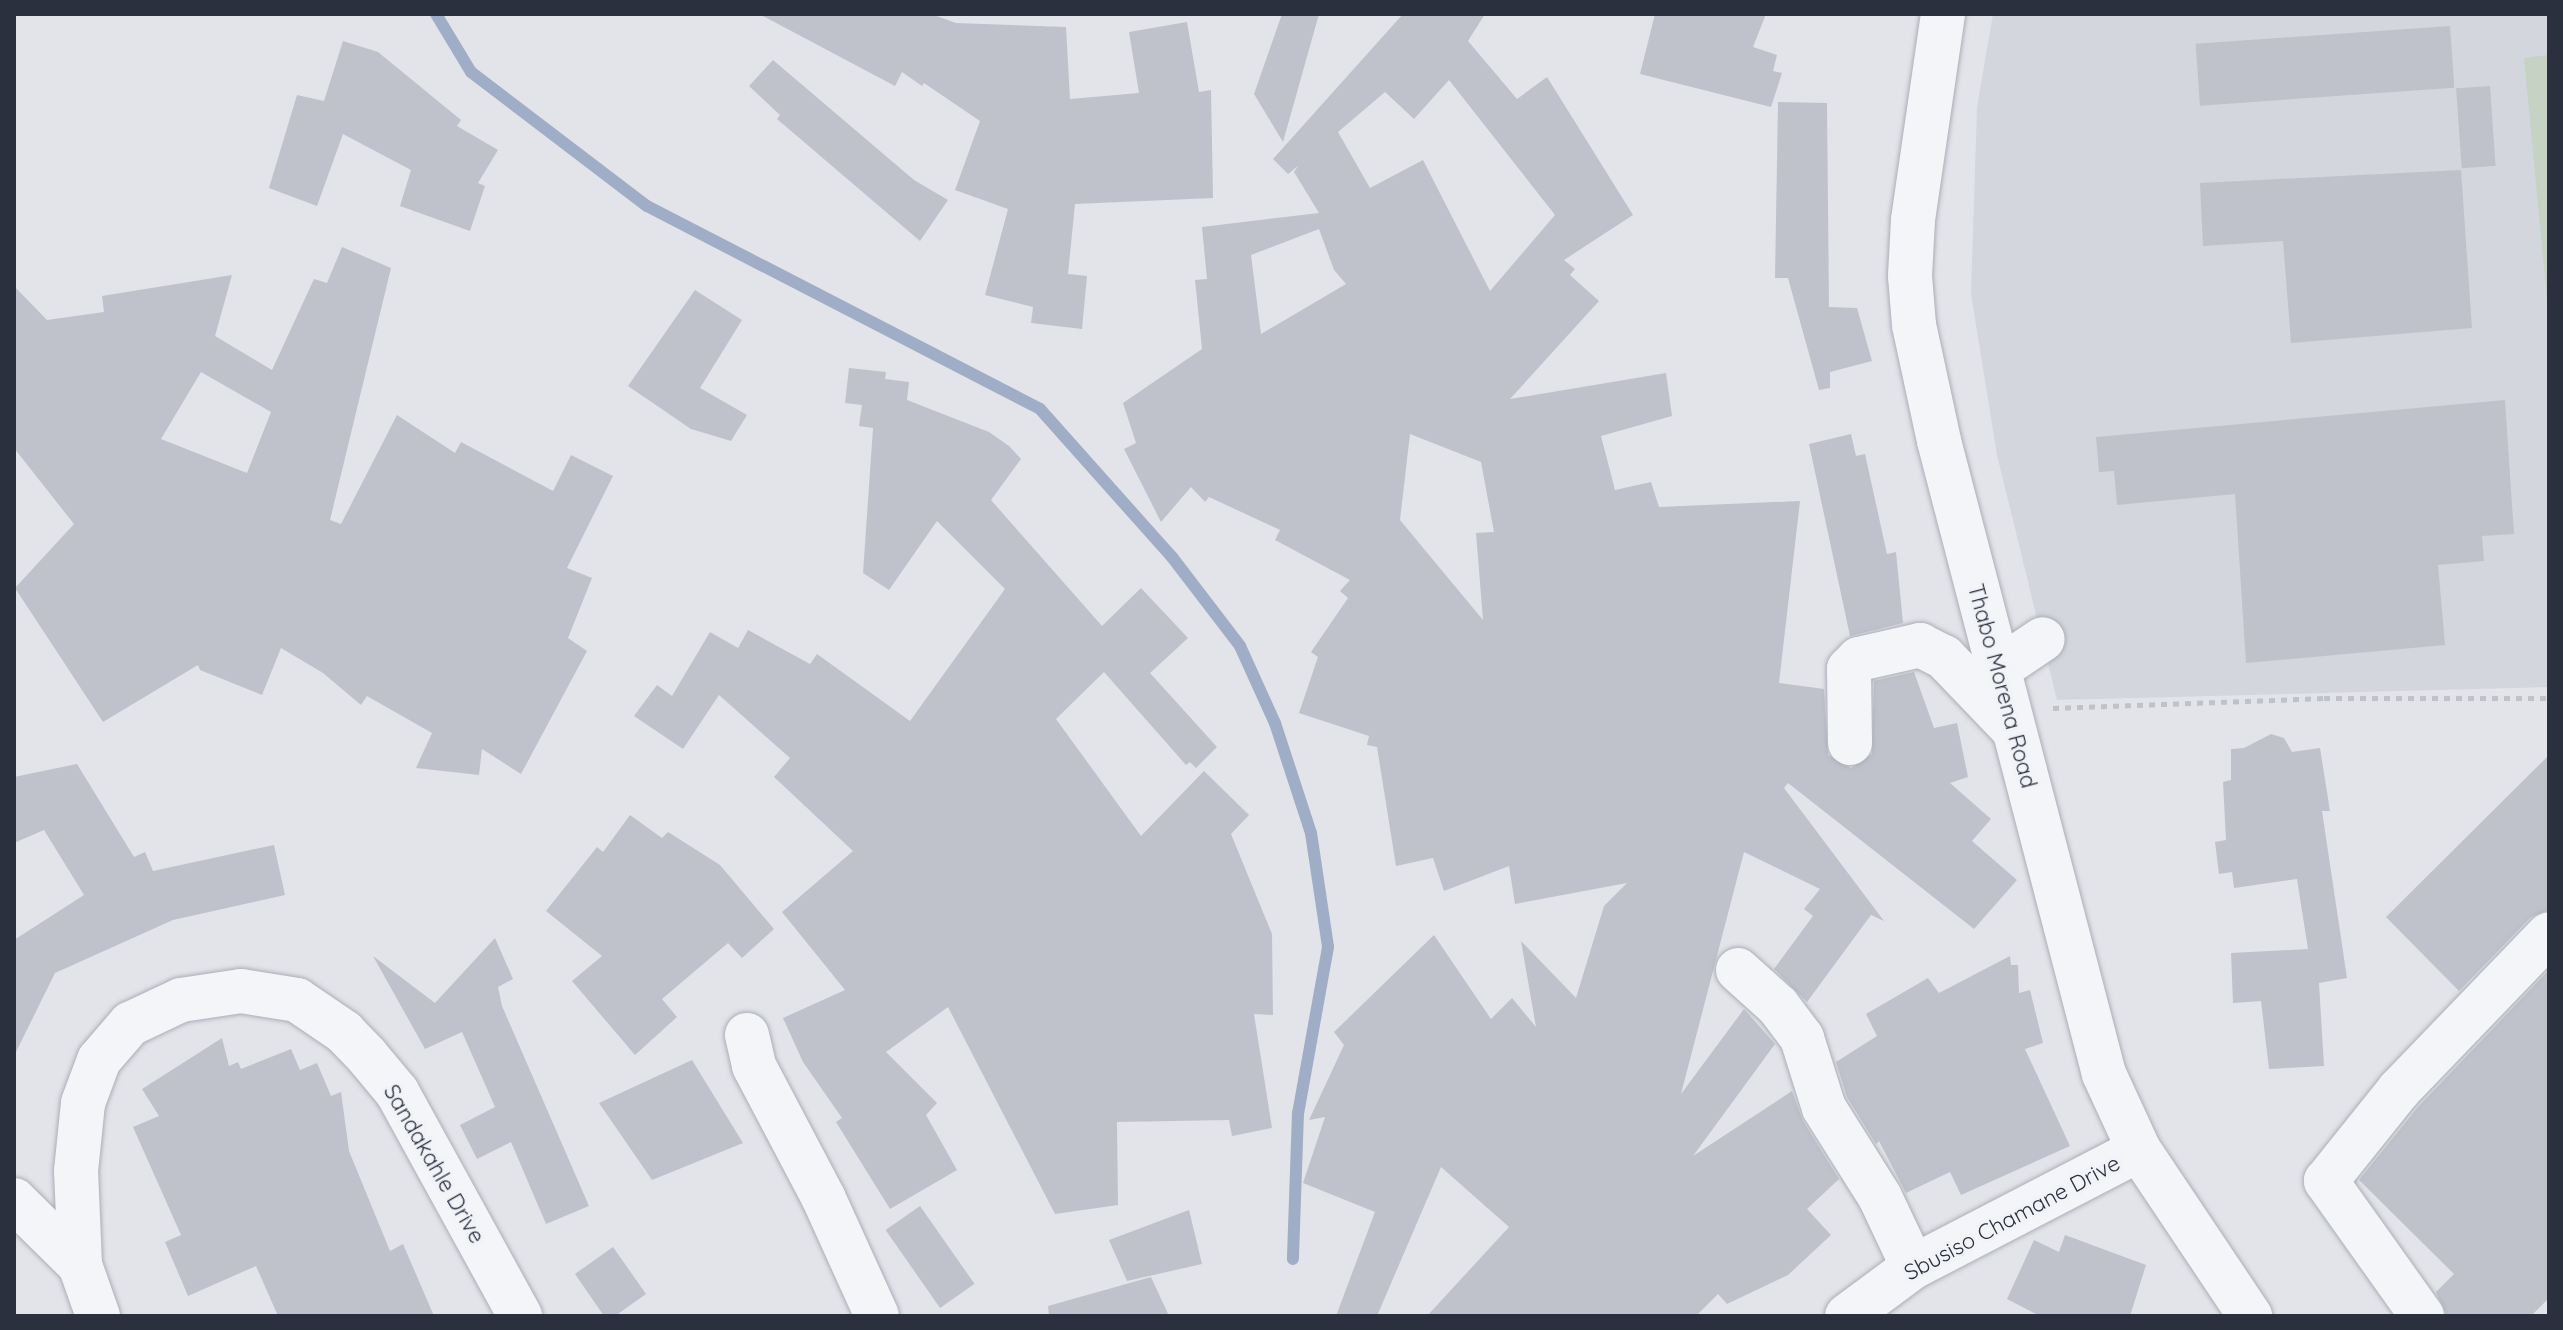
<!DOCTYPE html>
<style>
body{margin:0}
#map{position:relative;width:2563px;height:1330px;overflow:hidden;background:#e2e4e9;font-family:Quicksand,sans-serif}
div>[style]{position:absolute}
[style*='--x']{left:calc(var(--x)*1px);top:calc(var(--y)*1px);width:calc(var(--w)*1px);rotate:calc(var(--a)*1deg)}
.built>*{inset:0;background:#d4d6de}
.green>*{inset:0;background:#c5d2c4}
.stream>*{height:12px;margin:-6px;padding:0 6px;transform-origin:6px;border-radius:6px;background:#a0adc6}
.building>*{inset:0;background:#bfc2cb;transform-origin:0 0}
.path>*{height:5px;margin-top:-2.5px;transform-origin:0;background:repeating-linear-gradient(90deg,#c0c2c8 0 6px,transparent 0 12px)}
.roads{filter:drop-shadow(0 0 2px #abaeb6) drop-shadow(0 0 2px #abaeb6)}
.minor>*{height:44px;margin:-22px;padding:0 22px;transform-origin:22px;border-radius:22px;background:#f4f5f8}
span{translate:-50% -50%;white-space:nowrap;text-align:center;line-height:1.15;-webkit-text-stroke:7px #f1f3f7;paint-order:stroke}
.street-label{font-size:22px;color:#2b303f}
.frame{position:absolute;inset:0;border:16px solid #2b303f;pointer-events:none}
</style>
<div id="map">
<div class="built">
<div style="clip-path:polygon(1993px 14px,2549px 14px,2549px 687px,2057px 700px,1997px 455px,1971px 294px,1977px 107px)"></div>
</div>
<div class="green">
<div style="clip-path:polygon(2549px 55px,2549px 320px,2524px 58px)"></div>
</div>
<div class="stream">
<div style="--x:436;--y:14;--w:68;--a:58.9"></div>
<div style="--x:471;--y:72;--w:221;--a:37.3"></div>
<div style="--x:647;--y:206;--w:442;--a:27.3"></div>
<div style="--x:1040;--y:409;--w:198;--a:48.3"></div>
<div style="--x:1172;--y:557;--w:112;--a:52.6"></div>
<div style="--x:1240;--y:646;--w:85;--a:65.6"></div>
<div style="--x:1275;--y:723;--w:116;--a:71.9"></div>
<div style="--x:1311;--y:833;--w:115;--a:81.5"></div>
<div style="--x:1328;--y:947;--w:169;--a:100.2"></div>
<div style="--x:1298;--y:1113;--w:146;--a:92"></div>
</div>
<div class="building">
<div style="clip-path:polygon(759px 14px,931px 14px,956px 23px,1066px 27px,1070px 99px,1139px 93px,1129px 32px,1187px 22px,1199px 92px,1211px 90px,1213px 198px,1075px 204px,1068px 274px,1087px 276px,1082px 329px,1031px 323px,1033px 307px,985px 295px,1008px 209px,955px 190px,980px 121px,924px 83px,922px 86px,902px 72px,895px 86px)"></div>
<div style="clip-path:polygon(1282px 14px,1319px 14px,1283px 142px,1254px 94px)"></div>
<div style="clip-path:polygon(evenodd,1403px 14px,1485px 14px,1468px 41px,1517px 99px,1547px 77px,1633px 215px,1564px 260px,1575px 269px,1570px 275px,1599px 301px,1510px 399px,1666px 373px,1672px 416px,1601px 436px,1615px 490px,1651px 482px,1659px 507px,1800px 501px,1779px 683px,1824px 689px,1828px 755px,1851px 768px,1872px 754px,1874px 681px,1914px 672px,1934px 728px,1957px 723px,1968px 777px,1950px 783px,1991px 819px,1972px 841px,2017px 880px,1974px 929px,1788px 783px,1784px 788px,1884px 921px,1871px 915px,1807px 1002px,1774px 969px,1813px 916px,1804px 909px,1820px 889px,1744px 852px,1681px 1094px,1744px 1009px,1775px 1044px,1693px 1156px,1792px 1091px,1803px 1121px,1839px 1179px,1807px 1209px,1831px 1235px,1788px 1275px,1727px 1304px,1718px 1294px,1696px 1316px,1427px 1316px,1509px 1227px,1441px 1167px,1377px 1316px,1336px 1316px,1375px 1212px,1303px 1183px,1325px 1117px,1309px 1120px,1344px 1045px,1334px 1032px,1434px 935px,1491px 1019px,1512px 998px,1536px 1027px,1521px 941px,1576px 998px,1604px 906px,1627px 883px,1515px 904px,1509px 866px,1444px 891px,1433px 858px,1396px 866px,1377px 747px,1367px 745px,1369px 736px,1299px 713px,1318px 657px,1311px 652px,1348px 598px,1340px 591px,1350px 580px,1275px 540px,1280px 530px,1209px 497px,1205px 502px,1191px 487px,1161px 522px,1124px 449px,1136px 443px,1123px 403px,1202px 349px,1195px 280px,1207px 279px,1202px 227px,1319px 213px,1294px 172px,1298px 166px,1288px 174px,1273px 159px,1403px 14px,1449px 80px,1555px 215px,1490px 291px,1423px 160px,1370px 188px,1338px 132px,1385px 92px,1414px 119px,1449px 80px,1403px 14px,1319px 229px,1334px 270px,1346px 284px,1261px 334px,1251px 255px,1319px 229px,1403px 14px,1410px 434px,1481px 462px,1494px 532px,1476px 533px,1483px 620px,1400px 520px,1410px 434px)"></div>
<div style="clip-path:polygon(1655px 14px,1766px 14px,1753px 47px,1777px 55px,1773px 71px,1782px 73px,1771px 107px,1640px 74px)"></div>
<div style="left:2450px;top:26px;width:62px;height:255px;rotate:86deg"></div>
<div style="clip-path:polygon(343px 41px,378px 52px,461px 120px,457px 126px,498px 150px,478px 183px,485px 186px,470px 231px,400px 206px,411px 170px,343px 134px,317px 206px,269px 188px,297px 95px,324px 101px)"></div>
<div style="clip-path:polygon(773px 60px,914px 180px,948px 200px,920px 241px,777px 119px,780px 115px,749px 86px)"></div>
<div style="left:2490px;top:86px;width:80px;height:34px;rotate:86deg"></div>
<div style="clip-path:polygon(1778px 102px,1827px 103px,1829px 307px,1857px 308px,1872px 361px,1830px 372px,1830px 388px,1819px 390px,1788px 278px,1775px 278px)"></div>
<div style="clip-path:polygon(2461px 170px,2472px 328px,2291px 343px,2283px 241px,2203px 246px,2200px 183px)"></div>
<div style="clip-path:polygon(evenodd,342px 247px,391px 268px,330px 520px,341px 524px,397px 415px,455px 453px,461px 442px,553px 491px,571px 455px,613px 476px,567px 568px,592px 578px,568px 638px,587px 651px,521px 774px,482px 749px,479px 775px,416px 768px,432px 733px,367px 696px,361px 705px,323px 673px,281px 648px,262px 695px,200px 670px,198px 665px,103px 722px,15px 588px,74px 524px,14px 448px,14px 286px,47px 320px,104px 312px,102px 296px,232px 275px,215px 336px,272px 370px,314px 279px,327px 283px,342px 247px,201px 372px,271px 412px,247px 473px,161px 439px,201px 372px)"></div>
<div style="clip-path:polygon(695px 290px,742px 320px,700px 388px,747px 415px,731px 441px,691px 429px,628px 386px)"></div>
<div style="clip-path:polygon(849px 368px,886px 372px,885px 379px,909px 382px,907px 400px,989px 432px,1009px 446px,1021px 459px,991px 500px,1102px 626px,1141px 588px,1188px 638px,1150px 673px,1217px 747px,1196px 768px,1190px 762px,1186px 765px,1104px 672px,1056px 719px,1141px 836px,1204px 771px,1249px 815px,1231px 834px,1272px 934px,1273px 1015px,1254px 1014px,1272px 1128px,1232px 1136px,1229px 1120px,1117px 1122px,1118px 1205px,1055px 1214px,948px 1007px,886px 1052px,937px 1103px,926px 1115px,957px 1170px,890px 1209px,836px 1122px,842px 1118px,803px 1062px,783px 1018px,845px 990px,782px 912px,853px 851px,774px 777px,790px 758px,719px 695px,683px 749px,634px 716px,657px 685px,672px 696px,710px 632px,738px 648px,748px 630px,810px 664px,817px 654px,910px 721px,1005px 589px,937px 521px,889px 590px,863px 573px,873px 428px,859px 426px,862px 405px,845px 403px)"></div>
<div style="clip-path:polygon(2505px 400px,2514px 534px,2482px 536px,2484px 561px,2438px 565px,2445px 645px,2246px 663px,2235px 494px,2117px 505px,2114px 471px,2099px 472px,2096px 437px)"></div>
<div style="clip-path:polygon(1851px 434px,1856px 456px,1865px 454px,1887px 554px,1896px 552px,1903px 623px,1850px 636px,1809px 444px)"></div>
<div style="clip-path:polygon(2271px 734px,2284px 738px,2292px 752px,2320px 748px,2330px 811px,2322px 811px,2347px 978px,2319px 983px,2324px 1066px,2269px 1069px,2261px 1001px,2233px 1003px,2231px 953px,2308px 949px,2297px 879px,2234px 888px,2232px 872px,2219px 874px,2215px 842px,2226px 840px,2223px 782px,2231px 780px,2231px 749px,2244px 748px)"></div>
<div style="clip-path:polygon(2549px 755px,2549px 910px,2531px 917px,2459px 991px,2386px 917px)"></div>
<div style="clip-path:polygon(77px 764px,134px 857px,145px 852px,153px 871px,274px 845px,285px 895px,173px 920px,55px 973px,14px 1056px,14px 940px,84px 895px,44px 830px,14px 843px,14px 777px)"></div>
<div style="clip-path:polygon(630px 815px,662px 838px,668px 832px,720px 865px,774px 929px,742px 958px,728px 943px,662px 999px,677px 1017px,635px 1055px,572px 981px,602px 956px,546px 911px,597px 847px,603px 852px)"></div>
<div style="clip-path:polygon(495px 938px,513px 979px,498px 987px,502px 1006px,589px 1206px,546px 1224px,511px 1142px,477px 1159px,460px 1125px,495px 1107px,462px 1032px,425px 1049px,373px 956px,435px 1003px)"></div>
<div style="clip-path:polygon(2010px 956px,2011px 965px,2018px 965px,2019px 993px,2030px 990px,2043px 1043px,2025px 1049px,2070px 1146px,1961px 1195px,1950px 1172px,1906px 1193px,1879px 1141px,1876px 1144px,1847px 1097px,1836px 1062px,1877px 1036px,1866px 1014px,1928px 978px,1939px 993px)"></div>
<div style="clip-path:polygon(2549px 970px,2549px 1298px,2531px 1316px,2447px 1316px,2436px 1292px,2454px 1274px,2359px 1180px,2418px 1107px)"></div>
<div style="clip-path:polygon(222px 1038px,229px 1066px,238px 1062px,241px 1069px,291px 1049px,300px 1070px,317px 1063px,331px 1096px,341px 1092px,349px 1151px,390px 1251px,403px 1244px,434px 1316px,278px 1316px,256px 1266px,188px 1296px,165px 1242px,181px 1235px,133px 1127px,159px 1116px,142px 1089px)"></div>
<div style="clip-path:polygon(692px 1060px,743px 1143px,652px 1180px,599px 1103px)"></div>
<div style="left:920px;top:1206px;width:95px;height:42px;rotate:55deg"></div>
<div style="clip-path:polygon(1189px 1210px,1202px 1264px,1127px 1281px,1109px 1240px)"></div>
<div style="clip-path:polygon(2065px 1235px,2146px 1265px,2130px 1316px,2040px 1316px,2007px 1299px,2034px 1240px,2059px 1252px)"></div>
<div style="clip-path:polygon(613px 1247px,646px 1294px,615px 1316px,604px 1316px,575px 1274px)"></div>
<div style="clip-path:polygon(1151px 1277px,1169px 1316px,1049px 1316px,1048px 1306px)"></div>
</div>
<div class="path">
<div style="--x:2053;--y:708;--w:271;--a:-2.1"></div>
<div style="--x:2324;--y:698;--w:225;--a:0"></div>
</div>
<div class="roads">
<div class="minor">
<div style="--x:1943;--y:14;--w:208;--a:98.3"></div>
<div style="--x:1913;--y:220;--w:56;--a:93.1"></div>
<div style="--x:1910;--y:276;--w:49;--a:85.3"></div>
<div style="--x:1914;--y:325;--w:119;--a:77.8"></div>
<div style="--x:1939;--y:441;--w:654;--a:75.39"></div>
<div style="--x:2104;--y:1074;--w:84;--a:65.3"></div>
<div style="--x:2139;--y:1150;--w:200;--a:56.2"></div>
<div style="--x:1997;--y:670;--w:55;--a:-34"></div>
<div style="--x:1850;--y:743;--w:74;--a:-90.8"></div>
<div style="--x:1849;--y:669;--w:14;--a:-45"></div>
<div style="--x:1859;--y:659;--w:63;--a:-12.9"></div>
<div style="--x:1920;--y:645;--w:27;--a:27"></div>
<div style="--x:1944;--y:657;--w:100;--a:46.2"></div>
<div style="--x:1738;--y:970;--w:54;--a:42"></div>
<div style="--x:1778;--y:1006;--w:40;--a:53"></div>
<div style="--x:1802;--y:1038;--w:73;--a:72.6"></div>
<div style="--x:1824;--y:1108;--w:105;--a:57.8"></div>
<div style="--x:1880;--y:1197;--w:77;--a:64.8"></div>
<div style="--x:747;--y:1035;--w:32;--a:77"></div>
<div style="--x:754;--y:1066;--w:150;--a:62.2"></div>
<div style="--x:824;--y:1199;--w:128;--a:65.6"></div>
<div style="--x:14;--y:1200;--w:93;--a:44.6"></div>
<div style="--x:98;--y:1316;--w:54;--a:-109.4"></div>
<div style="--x:80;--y:1265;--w:94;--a:-92.4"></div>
<div style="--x:76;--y:1171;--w:68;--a:-84.1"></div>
<div style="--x:83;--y:1103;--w:46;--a:-69.6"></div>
<div style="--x:99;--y:1060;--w:48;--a:-49.3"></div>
<div style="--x:130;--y:1024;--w:56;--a:-25.2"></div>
<div style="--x:181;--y:1000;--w:61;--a:-8.5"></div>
<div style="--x:241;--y:991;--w:57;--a:9.1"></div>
<div style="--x:297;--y:1000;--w:57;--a:34.2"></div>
<div style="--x:344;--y:1032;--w:33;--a:46"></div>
<div style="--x:367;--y:1056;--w:47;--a:50.2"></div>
<div style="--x:397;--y:1092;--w:256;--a:61.2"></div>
<div style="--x:1847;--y:1316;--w:82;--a:-36.6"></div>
<div style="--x:1913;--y:1267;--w:254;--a:-27.4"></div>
<div style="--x:2422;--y:1316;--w:166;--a:-125.4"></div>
<div style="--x:2326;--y:1181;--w:117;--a:-51.3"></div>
<div style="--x:2399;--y:1090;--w:216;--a:-46.1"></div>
</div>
</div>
<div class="street-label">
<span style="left:2002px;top:686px;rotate:75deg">Thabo Morena Road</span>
<span style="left:434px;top:1164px;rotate:60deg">Sandakahle Drive</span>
<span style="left:2012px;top:1218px;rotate:-28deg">Sbusiso Chamane Drive</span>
</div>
<div class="frame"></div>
</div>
